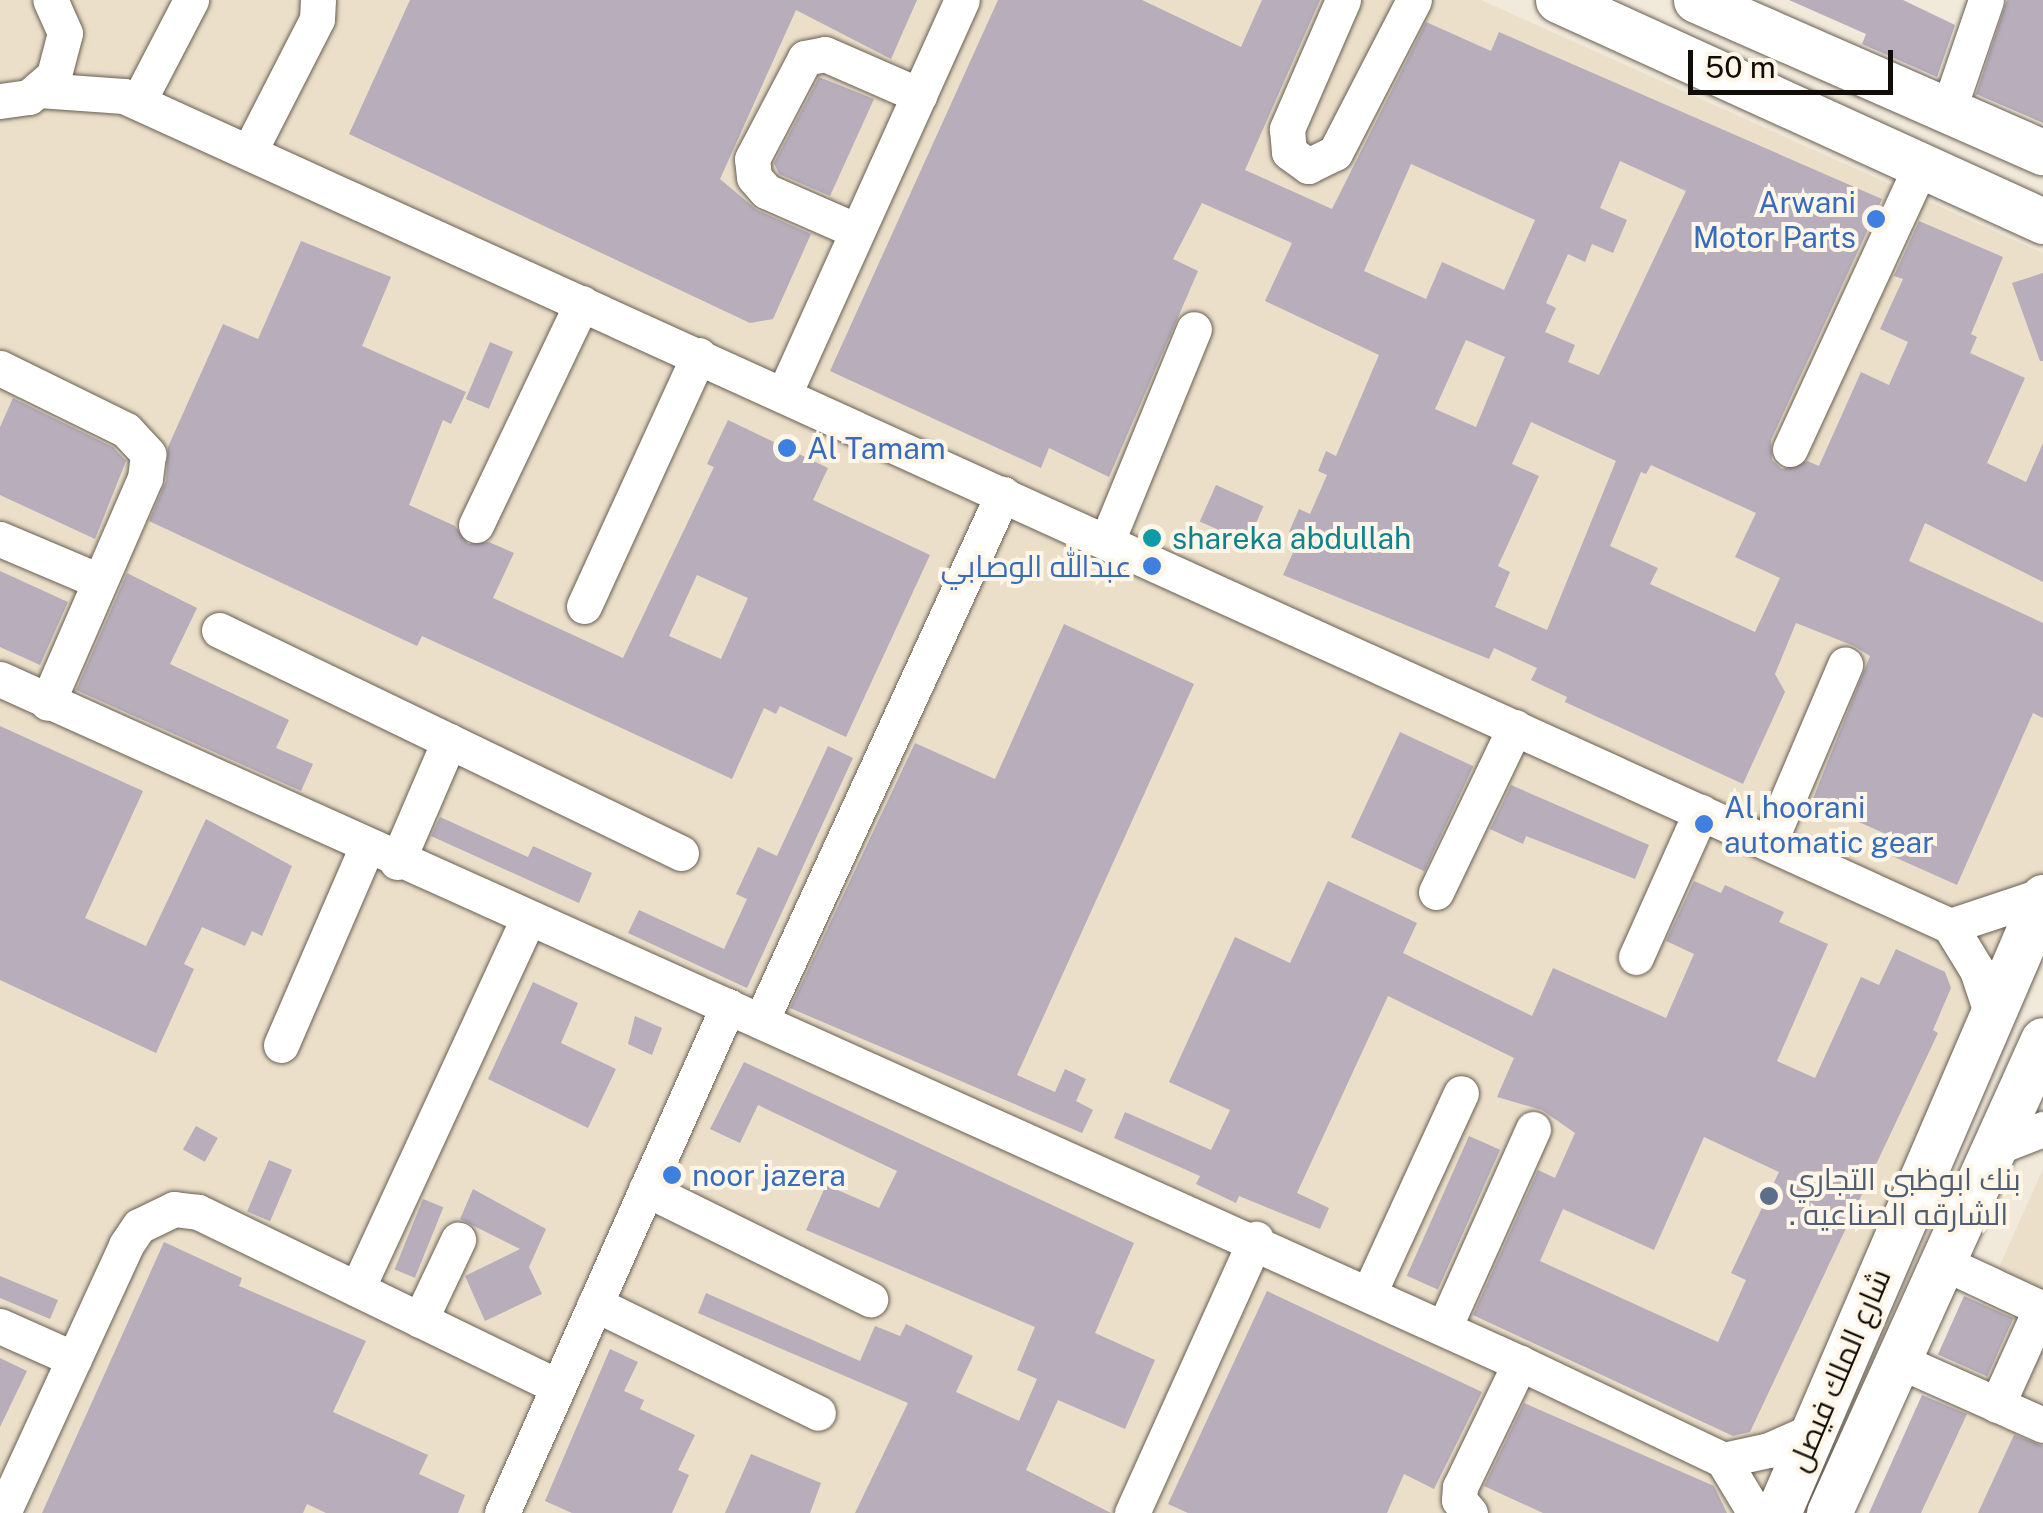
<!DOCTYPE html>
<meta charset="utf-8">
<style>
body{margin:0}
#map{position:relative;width:2043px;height:1513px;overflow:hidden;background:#f1e9da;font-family:"Public Sans",Cairo,sans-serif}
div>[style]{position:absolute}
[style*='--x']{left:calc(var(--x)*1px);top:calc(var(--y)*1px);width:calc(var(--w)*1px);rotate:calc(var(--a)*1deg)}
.built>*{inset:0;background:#ebdfc9}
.building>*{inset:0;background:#b7adbb;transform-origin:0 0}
.roads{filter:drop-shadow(0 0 2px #675f53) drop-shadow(0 0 2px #675f53)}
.minor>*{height:35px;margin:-17.5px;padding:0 17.5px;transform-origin:17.5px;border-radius:17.5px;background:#fff}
.major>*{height:45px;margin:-22.5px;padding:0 22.5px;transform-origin:22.5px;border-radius:22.5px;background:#fff}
.dots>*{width:28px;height:28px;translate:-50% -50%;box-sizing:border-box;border:5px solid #fff6e7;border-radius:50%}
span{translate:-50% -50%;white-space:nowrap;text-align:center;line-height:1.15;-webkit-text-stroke:8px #fff6e7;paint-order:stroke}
.shop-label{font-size:30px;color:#366cbe}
.right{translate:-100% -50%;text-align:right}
.left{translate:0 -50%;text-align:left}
.culture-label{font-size:30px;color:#0d838f}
.service-label{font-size:30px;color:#4e5e75}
.street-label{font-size:30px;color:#100d09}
.scale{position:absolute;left:1688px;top:50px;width:205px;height:45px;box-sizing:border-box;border:5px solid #100d09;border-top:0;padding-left:12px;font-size:30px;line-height:35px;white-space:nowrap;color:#100d09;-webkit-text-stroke:8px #fff6e7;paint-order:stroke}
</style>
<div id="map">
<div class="built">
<div style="clip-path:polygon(0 0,1481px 0,2043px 253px,2043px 877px,1756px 1513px,0 1513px)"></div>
<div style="clip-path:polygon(2043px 1169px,2043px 1513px,1889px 1513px)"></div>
</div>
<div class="building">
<div style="clip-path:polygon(410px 0,917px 0,891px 59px,796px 10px,720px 179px,757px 210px,811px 234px,773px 319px,750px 323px,349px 134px)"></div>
<div style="clip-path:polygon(evenodd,998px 0,1142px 0,1241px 47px,1262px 0,1320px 0,1245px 170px,1332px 209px,1426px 22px,1491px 51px,1499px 32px,1882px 199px,1771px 440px,1772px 460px,1782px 469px,1807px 461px,1819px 466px,1861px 372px,1889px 385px,1908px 342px,1880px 329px,1903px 279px,1894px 276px,1919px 221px,2003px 257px,1971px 334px,1977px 337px,1970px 353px,2025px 378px,1987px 463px,2026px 482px,2043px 443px,2043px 582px,1925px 523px,1909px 561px,2043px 623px,2043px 718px,2033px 713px,1957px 885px,1892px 856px,1899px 840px,1812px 801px,1870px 656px,1854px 646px,1796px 623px,1775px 674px,1785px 692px,1743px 784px,1565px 702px,1567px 697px,1531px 680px,1537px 668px,1494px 648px,1489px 659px,1283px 575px,1300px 537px,1289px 532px,1299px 509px,1310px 514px,1327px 475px,1318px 471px,1326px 451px,1336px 456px,1379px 355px,1265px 301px,1292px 243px,1202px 203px,1173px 259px,1198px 271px,1109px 477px,1049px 448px,1041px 468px,830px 371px,998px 0,1620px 161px,1686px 191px,1599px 375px,1568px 362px,1575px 345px,1545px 332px,1556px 308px,1546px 303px,1568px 254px,1585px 262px,1592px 244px,1613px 253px,1627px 220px,1600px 208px,1620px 161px,998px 0,1411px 164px,1535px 220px,1504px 290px,1442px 262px,1426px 299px,1364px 271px,1411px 164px,998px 0,1466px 340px,1505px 357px,1476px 427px,1435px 409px,1466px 340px,998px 0,1531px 422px,1616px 461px,1547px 630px,1495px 607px,1510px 572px,1498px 566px,1539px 476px,1512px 464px,1531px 422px,998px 0,1651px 465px,1756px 513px,1735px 557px,1780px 578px,1755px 632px,1650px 584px,1658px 568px,1610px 546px,1641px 472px,1646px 474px,1651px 465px)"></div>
<div style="clip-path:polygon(1789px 0,1903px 0,1955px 25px,1937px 77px,1862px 44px,1866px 34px)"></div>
<div style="clip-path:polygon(2007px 0,2043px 0,2043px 123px,1976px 94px)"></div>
<div style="clip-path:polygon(819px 77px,874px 99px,830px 196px,779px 174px,774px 163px)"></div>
<div style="clip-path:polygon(evenodd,301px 241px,391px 277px,362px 346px,466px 392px,451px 424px,443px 420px,409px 505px,455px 526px,468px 544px,489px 542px,514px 553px,493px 598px,623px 658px,714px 467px,707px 464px,728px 420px,828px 468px,813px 500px,930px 555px,846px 737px,780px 706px,776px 714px,764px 708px,732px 779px,422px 636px,417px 646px,149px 521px,166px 481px,168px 447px,223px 324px,258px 339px,301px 241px,697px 575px,748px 598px,721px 659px,669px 636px,697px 575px)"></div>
<div style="clip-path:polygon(2043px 273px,2043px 361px,2040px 361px,2012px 283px)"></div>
<div style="left:490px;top:342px;width:25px;height:62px;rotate:23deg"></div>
<div style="clip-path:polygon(13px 398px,113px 447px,126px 461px,95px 539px,0 495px,0 427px)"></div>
<div style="left:1216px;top:485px;width:52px;height:40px;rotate:24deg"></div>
<div style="clip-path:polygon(0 571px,68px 602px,40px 665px,0 647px)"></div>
<div style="clip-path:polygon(127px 573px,197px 608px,170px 664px,289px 720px,276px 748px,313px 764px,301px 791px,76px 690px)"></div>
<div style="clip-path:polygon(1064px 624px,1194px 684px,1017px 1075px,1055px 1092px,1065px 1069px,1086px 1079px,1076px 1101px,1093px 1110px,1082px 1133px,790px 1008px,915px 743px,995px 779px)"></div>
<div style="clip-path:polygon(0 726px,143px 791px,85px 918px,146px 946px,206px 819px,292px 866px,262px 936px,252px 931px,245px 946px,202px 927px,184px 964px,194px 969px,156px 1053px,0 980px)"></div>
<div style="left:1400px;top:732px;width:81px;height:116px;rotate:25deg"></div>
<div style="clip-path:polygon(828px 746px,853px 758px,747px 988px,628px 933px,639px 910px,724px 949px,747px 899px,736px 894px,758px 847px,777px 856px)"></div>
<div style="clip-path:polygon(1511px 785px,1649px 845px,1635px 879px,1526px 836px,1523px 844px,1490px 829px)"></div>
<div style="clip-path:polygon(440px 817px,528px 857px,533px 846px,592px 873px,579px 903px,431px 836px)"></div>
<div style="clip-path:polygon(evenodd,1328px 881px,1417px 923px,1403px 953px,1532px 1016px,1553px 968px,1666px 1018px,1694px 954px,1666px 941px,1694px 881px,1721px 893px,1725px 885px,1784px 912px,1779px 922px,1828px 944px,1777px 1061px,1815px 1078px,1861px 977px,1879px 985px,1896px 949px,1945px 972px,1951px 988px,1933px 1030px,1938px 1033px,1750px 1432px,1733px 1436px,1473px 1315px,1538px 1170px,1555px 1178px,1575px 1133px,1542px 1110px,1497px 1097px,1514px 1058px,1388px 996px,1297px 1193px,1329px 1208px,1320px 1229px,1239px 1196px,1236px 1203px,1196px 1184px,1200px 1176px,1114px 1138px,1125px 1112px,1211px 1150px,1230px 1110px,1169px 1082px,1235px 937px,1290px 963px,1328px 881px,1704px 1137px,1779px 1172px,1731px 1273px,1746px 1280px,1718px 1342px,1540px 1261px,1563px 1209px,1654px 1250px,1704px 1137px)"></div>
<div style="clip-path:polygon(533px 982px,578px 1003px,561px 1043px,616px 1069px,588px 1128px,488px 1079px)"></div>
<div style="clip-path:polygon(635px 1016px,662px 1028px,652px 1055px,628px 1044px)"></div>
<div style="clip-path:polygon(744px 1062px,1134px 1243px,1095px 1333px,1155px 1360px,1125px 1429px,1058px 1400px,1026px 1470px,1111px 1513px,855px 1513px,908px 1403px,698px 1313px,706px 1293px,860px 1361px,875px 1326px,900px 1336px,906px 1324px,973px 1356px,956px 1392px,1019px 1421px,1037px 1379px,1017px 1370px,1035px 1327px,806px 1230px,826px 1185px,879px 1208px,897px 1171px,758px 1105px,740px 1143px,710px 1129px)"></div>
<div style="left:196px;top:1126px;width:25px;height:27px;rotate:29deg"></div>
<div style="left:1469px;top:1136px;width:34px;height:153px;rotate:24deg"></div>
<div style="left:269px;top:1160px;width:25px;height:56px;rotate:23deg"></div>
<div style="clip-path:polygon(473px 1189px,546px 1229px,529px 1267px,542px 1294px,485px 1321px,465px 1276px,520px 1249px,460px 1219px)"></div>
<div style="left:423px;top:1199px;width:22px;height:76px;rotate:22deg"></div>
<div style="clip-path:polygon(164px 1242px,242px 1278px,239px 1286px,366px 1341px,333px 1412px,428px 1455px,419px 1474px,465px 1495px,458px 1513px,326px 1513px,307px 1504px,303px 1513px,42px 1513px)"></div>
<div style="clip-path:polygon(0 1276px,58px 1300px,50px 1319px,0 1298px)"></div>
<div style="clip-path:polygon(1267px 1291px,1482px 1392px,1434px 1489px,1404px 1474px,1387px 1513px,1188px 1513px,1168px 1504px)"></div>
<div style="left:1964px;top:1296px;width:54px;height:64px;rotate:24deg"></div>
<div style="clip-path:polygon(610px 1349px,638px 1362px,624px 1391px,644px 1400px,640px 1409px,695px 1435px,678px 1470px,689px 1475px,672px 1513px,572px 1513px,545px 1501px)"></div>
<div style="clip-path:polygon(0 1358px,27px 1371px,0 1427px)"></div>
<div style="clip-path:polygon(1922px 1395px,1967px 1414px,1921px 1513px,1869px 1513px)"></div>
<div style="clip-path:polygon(1524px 1403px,1714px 1486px,1727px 1513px,1543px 1513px,1484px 1486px)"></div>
<div style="clip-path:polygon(2014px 1435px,2043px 1446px,2043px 1513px,1978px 1513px)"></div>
<div style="clip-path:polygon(751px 1454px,821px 1483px,810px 1513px,725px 1513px)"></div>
</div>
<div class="roads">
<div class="minor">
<div style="--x:1343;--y:0;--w:141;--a:113.5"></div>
<div style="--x:1287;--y:129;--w:23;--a:85"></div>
<div style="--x:1289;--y:152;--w:24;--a:36"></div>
<div style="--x:1308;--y:166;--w:30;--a:-26"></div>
<div style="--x:1335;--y:153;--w:172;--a:-62.7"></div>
<div style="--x:39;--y:90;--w:85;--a:4"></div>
<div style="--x:124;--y:96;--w:2006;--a:24.44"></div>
<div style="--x:1950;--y:926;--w:52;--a:58.5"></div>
<div style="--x:1977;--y:970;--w:51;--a:71.6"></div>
<div style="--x:0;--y:101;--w:29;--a:-8"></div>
<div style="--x:29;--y:97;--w:33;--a:-41"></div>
<div style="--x:54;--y:75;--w:43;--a:-75.3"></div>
<div style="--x:65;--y:33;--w:36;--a:-114"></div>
<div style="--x:138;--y:102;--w:115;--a:-62.5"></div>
<div style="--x:1948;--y:111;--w:117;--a:-71.1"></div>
<div style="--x:249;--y:152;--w:149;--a:-62.9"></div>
<div style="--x:317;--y:19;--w:19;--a:-87"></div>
<div style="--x:857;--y:231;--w:99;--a:-156.3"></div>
<div style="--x:766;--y:191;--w:18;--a:-131"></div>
<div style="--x:754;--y:177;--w:18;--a:-96"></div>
<div style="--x:752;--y:159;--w:114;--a:-62.3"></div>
<div style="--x:805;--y:58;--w:20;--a:-11"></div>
<div style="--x:825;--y:54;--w:103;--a:23.6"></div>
<div style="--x:0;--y:368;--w:140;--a:26.2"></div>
<div style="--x:126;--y:430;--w:33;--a:47"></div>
<div style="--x:148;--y:454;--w:24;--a:97"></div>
<div style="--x:145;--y:478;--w:245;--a:113.5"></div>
<div style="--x:784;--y:394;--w:432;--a:-65.7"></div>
<div style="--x:1790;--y:449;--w:312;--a:-65.2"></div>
<div style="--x:476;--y:525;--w:246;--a:-64.5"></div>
<div style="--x:0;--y:539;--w:108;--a:23"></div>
<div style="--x:1107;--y:541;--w:229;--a:-67.7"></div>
<div style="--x:584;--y:606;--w:276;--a:-65.4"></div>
<div style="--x:219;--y:630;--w:513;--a:25.77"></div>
<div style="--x:0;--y:679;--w:1667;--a:24.23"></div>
<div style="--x:1520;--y:1363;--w:225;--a:25.5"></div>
<div style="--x:1723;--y:1460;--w:62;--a:58.9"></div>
<div style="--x:1769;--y:843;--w:194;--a:-66.9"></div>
<div style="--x:397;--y:862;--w:132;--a:-66.7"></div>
<div style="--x:1436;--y:892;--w:183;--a:-64.4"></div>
<div style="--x:1950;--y:926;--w:98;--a:-18.4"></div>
<div style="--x:1636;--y:957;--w:159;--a:-65.9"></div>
<div style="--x:761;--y:1021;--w:580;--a:-65.34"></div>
<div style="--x:281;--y:1045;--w:214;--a:-66.6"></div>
<div style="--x:1994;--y:1148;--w:53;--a:-21.2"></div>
<div style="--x:646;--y:1189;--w:250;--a:26.2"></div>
<div style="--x:1942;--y:1262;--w:111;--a:25"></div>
<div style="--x:357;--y:1289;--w:408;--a:-65.2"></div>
<div style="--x:1369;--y:1293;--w:220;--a:-65.3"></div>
<div style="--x:595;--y:1304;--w:248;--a:26"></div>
<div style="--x:420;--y:1320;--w:89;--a:-64.6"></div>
<div style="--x:0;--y:1326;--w:81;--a:24"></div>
<div style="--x:1444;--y:1328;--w:218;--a:-65.9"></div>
<div style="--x:1897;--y:1360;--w:160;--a:24"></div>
<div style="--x:1997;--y:1405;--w:107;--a:-65.6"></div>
<div style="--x:1723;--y:1460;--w:47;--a:-12.3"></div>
<div style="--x:1769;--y:1450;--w:47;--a:-23.8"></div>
<div style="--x:3;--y:1513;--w:295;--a:-65.3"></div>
<div style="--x:126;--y:1245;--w:23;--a:-56"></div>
<div style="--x:139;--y:1226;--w:39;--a:-26"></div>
<div style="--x:174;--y:1209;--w:24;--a:7"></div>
<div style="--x:198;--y:1212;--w:400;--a:25.9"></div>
<div style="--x:502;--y:1513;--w:555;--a:-65.97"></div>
<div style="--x:1132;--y:1513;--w:301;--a:-65.7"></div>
<div style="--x:1470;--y:1513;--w:17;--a:-130"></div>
<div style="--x:1459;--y:1500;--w:13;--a:-86"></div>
<div style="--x:1460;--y:1487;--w:138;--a:-64.2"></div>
</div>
<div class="major">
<div style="--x:1558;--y:0;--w:533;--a:24.5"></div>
<div style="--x:1696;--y:0;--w:379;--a:23.7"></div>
<div style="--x:1778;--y:1513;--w:671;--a:-66.72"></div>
<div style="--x:1829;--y:1513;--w:519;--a:-65.66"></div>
</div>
</div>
<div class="dots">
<div style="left:1876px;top:219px;background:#3f7fe0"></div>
<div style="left:787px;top:448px;background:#3f7fe0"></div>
<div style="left:1152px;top:538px;background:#0f9aa8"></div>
<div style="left:1152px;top:566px;background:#3f7fe0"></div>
<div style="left:1704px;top:824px;background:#3f7fe0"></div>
<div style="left:672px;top:1175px;background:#3f7fe0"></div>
<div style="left:1769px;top:1196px;background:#5c6f8a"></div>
</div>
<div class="shop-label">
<span class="right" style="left:1856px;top:219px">Arwani<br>Motor Parts</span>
<span class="left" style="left:807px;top:448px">Al Tamam</span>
<span class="right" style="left:1132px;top:566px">عبدالله الوصابي</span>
<span class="left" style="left:1724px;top:824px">Al hoorani<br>automatic gear</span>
<span class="left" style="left:692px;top:1175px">noor jazera</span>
</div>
<div class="culture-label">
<span class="left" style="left:1172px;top:538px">shareka abdullah</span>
</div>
<div class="service-label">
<span class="left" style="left:1789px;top:1196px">بنك ابوظبي التجاري<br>. الشارقه الصناعيه</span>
</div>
<div class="street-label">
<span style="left:1839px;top:1370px;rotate:-67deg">شارع الملك فيصل</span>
</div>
<div class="scale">50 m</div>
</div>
